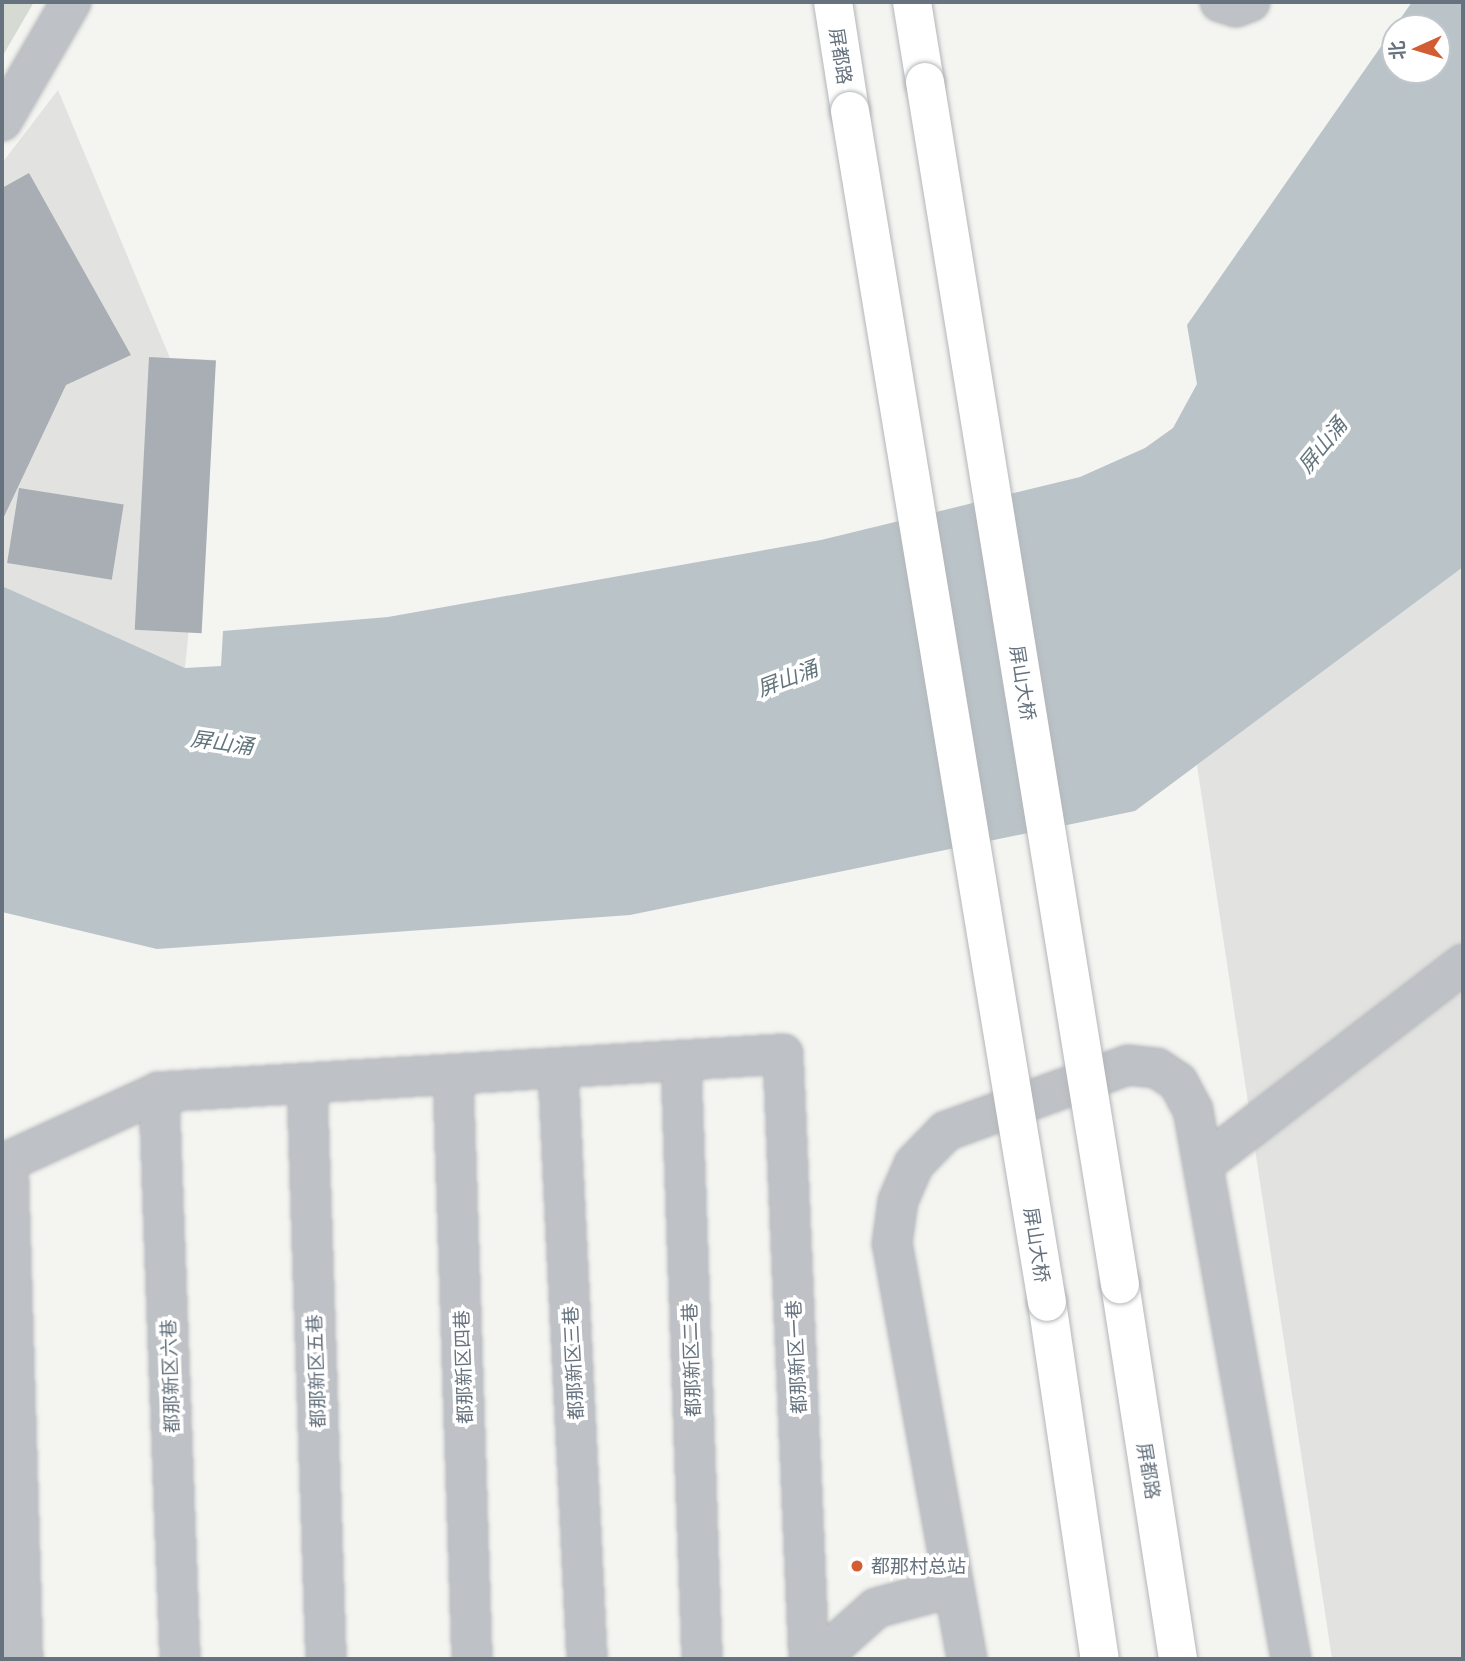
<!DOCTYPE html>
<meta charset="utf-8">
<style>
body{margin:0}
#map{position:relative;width:1465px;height:1661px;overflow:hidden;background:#f4f4f1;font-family:"Titillium Web","Noto Sans SC",sans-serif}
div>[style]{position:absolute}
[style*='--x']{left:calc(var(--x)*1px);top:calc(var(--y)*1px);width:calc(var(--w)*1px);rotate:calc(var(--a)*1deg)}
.built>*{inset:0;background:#e2e3e1}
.green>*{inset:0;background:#d5dbd2}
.water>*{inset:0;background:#bac3c8}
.building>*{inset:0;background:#a8aeb3;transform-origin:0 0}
.roads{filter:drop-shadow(0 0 2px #b3b6b9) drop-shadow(0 0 2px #b3b6b9)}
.minor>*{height:38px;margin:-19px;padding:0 19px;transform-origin:19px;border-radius:19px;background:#bec1c5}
.highway>*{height:38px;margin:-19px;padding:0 19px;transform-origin:19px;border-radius:19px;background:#fff}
.bridges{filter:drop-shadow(0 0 2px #b3b6b9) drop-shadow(0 0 2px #b3b6b9)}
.highway-bridge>*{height:38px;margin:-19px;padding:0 19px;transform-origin:19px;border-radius:19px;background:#fff}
.dots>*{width:19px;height:19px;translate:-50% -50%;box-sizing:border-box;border:4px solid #fff;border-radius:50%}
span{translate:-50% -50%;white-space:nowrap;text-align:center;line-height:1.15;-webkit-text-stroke:7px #fff;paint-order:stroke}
.street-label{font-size:19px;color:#66737f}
.poi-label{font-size:19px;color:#66737f}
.left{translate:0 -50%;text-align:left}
.water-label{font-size:21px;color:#62747c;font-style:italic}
.frame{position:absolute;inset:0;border:4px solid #66737f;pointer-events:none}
.north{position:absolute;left:1381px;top:14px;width:70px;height:70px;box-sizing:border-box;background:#fff;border:2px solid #c2c7cc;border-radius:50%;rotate:266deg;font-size:19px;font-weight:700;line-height:28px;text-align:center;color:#66737f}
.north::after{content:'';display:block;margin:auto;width:24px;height:32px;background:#d35d32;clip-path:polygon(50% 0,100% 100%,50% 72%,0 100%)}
</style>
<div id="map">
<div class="built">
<div style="clip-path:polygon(58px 90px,170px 358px,216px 360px,185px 668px,2px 586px,2px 163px)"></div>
<div style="clip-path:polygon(1463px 561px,1463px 1659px,1332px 1659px,1197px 765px)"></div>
</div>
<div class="green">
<div style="clip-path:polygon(2px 2px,34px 2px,2px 57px)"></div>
</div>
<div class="water">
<div style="clip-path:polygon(evenodd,1412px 2px,1463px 2px,1463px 567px,1135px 811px,630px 915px,157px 949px,2px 912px,2px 586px,185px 668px,221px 666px,223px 631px,388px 617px,821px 540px,1080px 477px,1145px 448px,1173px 428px,1197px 384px,1187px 325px,1412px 2px,1395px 28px,1437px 28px,1437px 70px,1395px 70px,1395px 28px)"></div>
</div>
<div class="building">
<div style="clip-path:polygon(29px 173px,131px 355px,66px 385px,2px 521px,2px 188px)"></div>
<div style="left:149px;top:357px;width:67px;height:273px;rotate:3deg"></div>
<div style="left:19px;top:488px;width:106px;height:76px;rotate:9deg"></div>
</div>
<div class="roads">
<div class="minor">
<div style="--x:1220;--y:2;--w:17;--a:17"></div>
<div style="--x:1236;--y:7;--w:15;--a:-20"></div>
<div style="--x:2;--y:121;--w:138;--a:-59.9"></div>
<div style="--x:681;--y:1060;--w:599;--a:87.99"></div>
<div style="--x:558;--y:1068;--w:592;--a:87.19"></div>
<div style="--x:453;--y:1074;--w:585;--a:88.14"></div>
<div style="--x:307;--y:1083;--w:576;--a:88.11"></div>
<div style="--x:159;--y:1092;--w:567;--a:87.88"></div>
<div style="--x:8;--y:1162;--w:497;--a:88.3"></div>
<div style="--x:1205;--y:1163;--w:326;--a:-37.6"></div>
<div style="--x:2;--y:1164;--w:173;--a:-24.6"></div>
<div style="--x:159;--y:1092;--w:625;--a:-3.48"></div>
<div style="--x:783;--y:1054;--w:606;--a:87.54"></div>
<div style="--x:819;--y:1659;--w:76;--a:-41.8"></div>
<div style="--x:876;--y:1608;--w:80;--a:-15.3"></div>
<div style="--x:967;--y:1659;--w:422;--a:-100.2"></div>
<div style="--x:892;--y:1244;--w:43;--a:-82.1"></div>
<div style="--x:898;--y:1201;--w:40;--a:-66.6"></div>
<div style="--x:914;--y:1164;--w:46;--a:-45.9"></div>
<div style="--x:946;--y:1131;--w:194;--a:-19.9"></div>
<div style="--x:1128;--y:1065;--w:29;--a:6"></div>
<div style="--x:1157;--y:1068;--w:25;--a:34"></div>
<div style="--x:1178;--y:1082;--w:32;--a:62"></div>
<div style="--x:1193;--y:1110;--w:558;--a:79.88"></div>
</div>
<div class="highway">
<div style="--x:833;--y:2;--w:110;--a:81.1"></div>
<div style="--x:912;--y:2;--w:81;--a:80.8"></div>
<div style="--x:1120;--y:1284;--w:379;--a:81.2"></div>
<div style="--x:1047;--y:1302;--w:361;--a:81.6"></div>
</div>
</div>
<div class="bridges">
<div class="highway-bridge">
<div style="--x:925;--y:82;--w:1218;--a:80.79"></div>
<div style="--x:850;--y:111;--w:1207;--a:80.61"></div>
</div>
</div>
<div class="dots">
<div style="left:857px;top:1566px;background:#d35d32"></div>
</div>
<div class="street-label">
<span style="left:841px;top:56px;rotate:81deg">屏都路</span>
<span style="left:1023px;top:683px;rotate:81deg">屏山大桥</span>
<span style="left:1037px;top:1245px;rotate:81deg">屏山大桥</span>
<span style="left:796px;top:1357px;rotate:-93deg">都那新区一巷</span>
<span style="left:691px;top:1360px;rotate:-92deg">都那新区二巷</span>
<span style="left:573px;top:1363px;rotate:-93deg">都那新区三巷</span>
<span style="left:463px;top:1367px;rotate:-92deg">都那新区四巷</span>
<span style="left:316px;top:1371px;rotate:-92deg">都那新区五巷</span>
<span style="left:170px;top:1376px;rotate:-92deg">都那新区六巷</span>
<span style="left:1149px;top:1471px;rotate:81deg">屏都路</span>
</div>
<div class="poi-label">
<span class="left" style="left:871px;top:1566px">都那村总站</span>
</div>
<div class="water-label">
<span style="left:1322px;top:445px;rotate:-51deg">屏山涌</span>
<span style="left:787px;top:678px;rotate:-21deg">屏山涌</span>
<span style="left:222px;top:742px;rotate:8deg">屏山涌</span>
</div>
<div class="frame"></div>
<div class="north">北</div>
</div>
